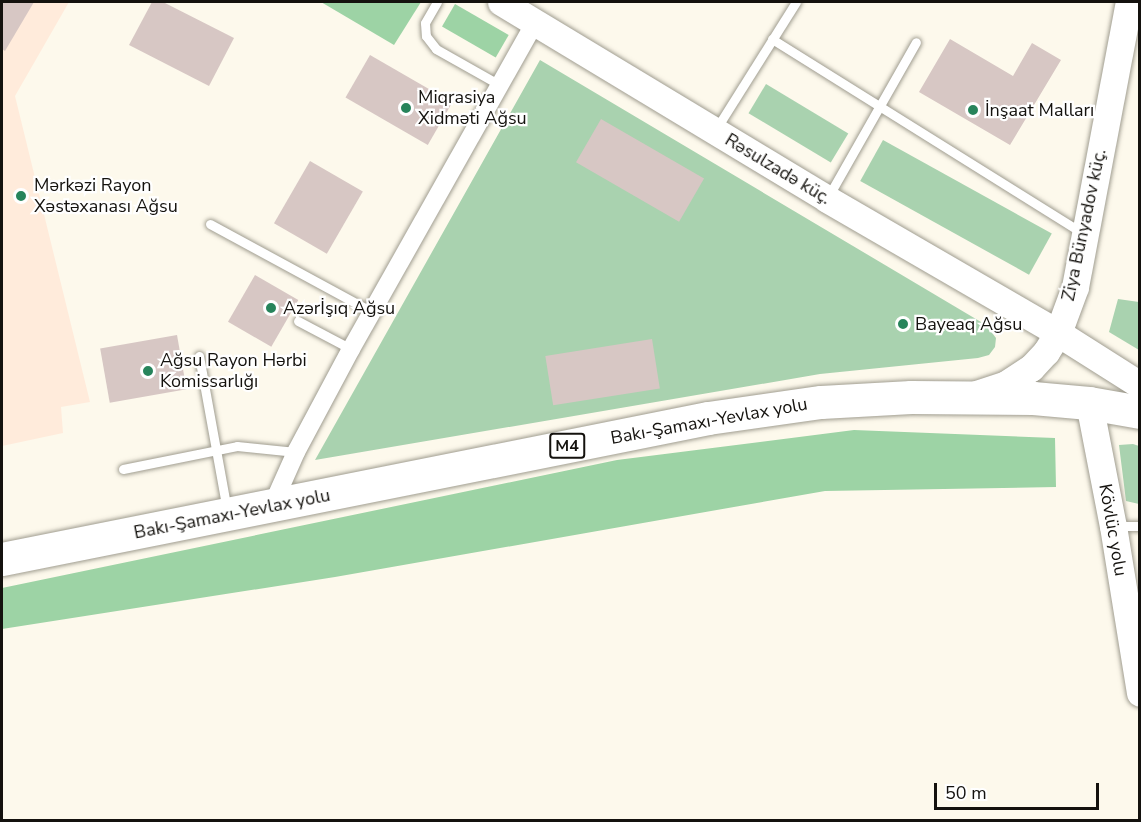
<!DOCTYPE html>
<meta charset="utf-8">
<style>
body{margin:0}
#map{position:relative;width:1141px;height:822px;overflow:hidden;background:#fdf9ec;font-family:"Nunito Sans",sans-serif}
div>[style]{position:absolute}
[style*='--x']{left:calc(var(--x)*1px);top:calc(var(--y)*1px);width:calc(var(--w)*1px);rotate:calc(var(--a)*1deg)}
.medical>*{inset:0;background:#ffebdb}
.green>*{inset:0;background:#a9d2af;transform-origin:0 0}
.forest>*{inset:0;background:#9dd3a5;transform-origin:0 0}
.building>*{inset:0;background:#d7c7c4;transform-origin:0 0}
.roads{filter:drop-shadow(0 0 2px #a09d90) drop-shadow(0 0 2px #a09d90)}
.lane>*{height:9px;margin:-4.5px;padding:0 4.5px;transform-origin:4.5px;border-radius:4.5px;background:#fff}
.street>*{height:18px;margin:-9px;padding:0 9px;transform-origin:9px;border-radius:9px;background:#fff}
.secondary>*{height:27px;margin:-13.5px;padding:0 13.5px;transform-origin:13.5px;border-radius:13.5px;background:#fff}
.highway>*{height:33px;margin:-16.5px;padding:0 16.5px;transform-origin:16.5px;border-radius:16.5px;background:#fff}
.dots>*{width:16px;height:16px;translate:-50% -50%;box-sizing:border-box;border:3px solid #fff;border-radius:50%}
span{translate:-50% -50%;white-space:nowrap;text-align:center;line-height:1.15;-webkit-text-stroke:4.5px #fff;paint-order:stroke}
.shield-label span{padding:2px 4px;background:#fff;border:2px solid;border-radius:4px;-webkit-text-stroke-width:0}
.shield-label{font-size:16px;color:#14120e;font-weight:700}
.poi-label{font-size:18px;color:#14120e}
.left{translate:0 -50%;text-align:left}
.street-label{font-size:18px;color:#14120e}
.frame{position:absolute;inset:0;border:3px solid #14120e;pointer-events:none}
.scale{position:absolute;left:934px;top:783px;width:165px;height:27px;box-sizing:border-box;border:3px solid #14120e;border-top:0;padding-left:8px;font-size:18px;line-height:21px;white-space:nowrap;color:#14120e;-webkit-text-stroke:4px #fff;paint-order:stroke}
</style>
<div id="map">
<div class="medical">
<div style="clip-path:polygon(2px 2px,69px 2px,15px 96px,90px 402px,61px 407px,63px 433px,2px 446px)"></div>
</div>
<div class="green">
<div style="clip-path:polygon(540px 60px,986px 325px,996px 338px,995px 347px,989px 355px,978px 358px,820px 374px,315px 460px)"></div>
<div style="left:766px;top:84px;width:96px;height:34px;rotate:31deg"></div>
<div style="left:883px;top:140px;width:193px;height:47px;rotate:29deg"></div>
<div style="clip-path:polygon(1118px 299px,1139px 302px,1139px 350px,1109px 332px)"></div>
<div style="clip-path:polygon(1133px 444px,1139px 446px,1139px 504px,1126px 501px,1119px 445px)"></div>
</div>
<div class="forest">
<div style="clip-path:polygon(321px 2px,421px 2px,394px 45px)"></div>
<div style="left:455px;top:4px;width:62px;height:26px;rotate:30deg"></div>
<div style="clip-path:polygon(854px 430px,1055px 438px,1056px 487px,825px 491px,335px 577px,2px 629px,2px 588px,617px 460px)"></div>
</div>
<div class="building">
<div style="clip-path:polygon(2px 2px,34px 2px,5px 51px,2px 49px)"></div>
<div style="clip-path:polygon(152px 2px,163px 2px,234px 38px,209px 86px,129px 45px)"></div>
<div style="clip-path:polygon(950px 39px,1013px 76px,1032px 43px,1061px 60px,1010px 145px,919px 92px)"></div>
<div style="left:370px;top:55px;width:95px;height:49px;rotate:30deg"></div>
<div style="left:601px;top:119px;width:119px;height:50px;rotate:30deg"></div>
<div style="left:310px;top:161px;width:61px;height:72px;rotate:30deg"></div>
<div style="left:255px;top:275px;width:50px;height:54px;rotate:30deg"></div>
<div style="left:177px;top:335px;width:55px;height:78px;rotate:80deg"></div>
<div style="left:652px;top:339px;width:50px;height:108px;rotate:81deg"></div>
</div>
<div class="roads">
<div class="lane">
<div style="--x:437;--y:2;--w:24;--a:120"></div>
<div style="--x:425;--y:23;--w:13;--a:86"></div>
<div style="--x:426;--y:36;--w:16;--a:52"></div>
<div style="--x:436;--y:49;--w:73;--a:29.4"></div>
<div style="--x:772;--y:39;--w:367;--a:32"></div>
<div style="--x:716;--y:129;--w:150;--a:-57.8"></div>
<div style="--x:828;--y:197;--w:178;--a:-60.4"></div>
<div style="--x:210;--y:224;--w:184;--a:28.5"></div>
<div style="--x:298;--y:321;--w:60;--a:27.8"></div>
<div style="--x:199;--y:356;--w:157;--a:79.7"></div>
<div style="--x:123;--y:469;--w:116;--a:-11.4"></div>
<div style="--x:237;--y:446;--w:59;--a:5.8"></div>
<div style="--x:1115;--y:526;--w:25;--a:0"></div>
</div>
<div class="street">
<div style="--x:272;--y:506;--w:59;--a:-66"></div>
<div style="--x:296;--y:452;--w:117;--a:-61.9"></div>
<div style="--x:351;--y:349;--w:374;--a:-60.6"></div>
</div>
<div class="secondary">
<div style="--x:501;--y:2;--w:381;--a:31.1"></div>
<div style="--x:827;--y:199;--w:267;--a:30.1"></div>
<div style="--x:1058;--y:333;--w:97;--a:32.4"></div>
<div style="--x:976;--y:394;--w:32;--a:-18"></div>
<div style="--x:1006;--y:384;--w:30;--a:-33"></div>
<div style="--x:1031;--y:368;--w:22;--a:-47"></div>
<div style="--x:1046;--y:352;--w:22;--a:-58"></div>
<div style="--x:1058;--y:333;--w:49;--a:-69.7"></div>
<div style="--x:1075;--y:287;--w:290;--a:-79.3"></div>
<div style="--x:1089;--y:403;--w:125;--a:79"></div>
<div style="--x:1113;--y:526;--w:169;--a:80.8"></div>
</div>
<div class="highway">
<div style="--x:2;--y:559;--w:720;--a:-11.29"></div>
<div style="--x:708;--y:418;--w:114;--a:-8.1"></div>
<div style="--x:821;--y:402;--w:90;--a:-3.2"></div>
<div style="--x:911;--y:397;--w:122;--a:0.5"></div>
<div style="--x:1033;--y:398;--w:56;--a:5.1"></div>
<div style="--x:1089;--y:403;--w:52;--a:10"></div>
</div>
</div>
<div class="dots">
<div style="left:406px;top:108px;background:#27845b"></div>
<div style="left:973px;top:110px;background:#27845b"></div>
<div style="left:21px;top:196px;background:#27845b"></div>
<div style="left:271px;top:308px;background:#27845b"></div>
<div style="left:903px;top:324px;background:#27845b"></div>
<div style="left:148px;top:371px;background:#27845b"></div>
</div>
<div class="shield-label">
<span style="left:567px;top:446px">M4</span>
</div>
<div class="poi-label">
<span class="left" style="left:418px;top:108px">Miqrasiya<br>Xidməti Ağsu</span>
<span class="left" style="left:985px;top:110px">İnşaat Malları</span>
<span class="left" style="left:34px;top:196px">Mərkəzi Rayon<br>Xəstəxanası Ağsu</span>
<span class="left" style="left:283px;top:308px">Azərİşıq Ağsu</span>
<span class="left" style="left:915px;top:324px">Bayeaq Ağsu</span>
<span class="left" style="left:160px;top:371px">Ağsu Rayon Hərbi<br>Komissarlığı</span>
</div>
<div class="street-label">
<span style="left:778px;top:169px;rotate:31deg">Rəsulzadə küç.</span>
<span style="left:1084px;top:225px;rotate:-78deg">Ziya Bünyadov küç.</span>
<span style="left:709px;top:421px;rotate:-10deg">Bakı-Şamaxı-Yevlax yolu</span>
<span style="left:232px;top:514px;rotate:-11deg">Bakı-Şamaxı-Yevlax yolu</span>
<span style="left:1113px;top:530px;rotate:80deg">Kövlüc yolu</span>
</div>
<div class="frame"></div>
<div class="scale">50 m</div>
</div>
